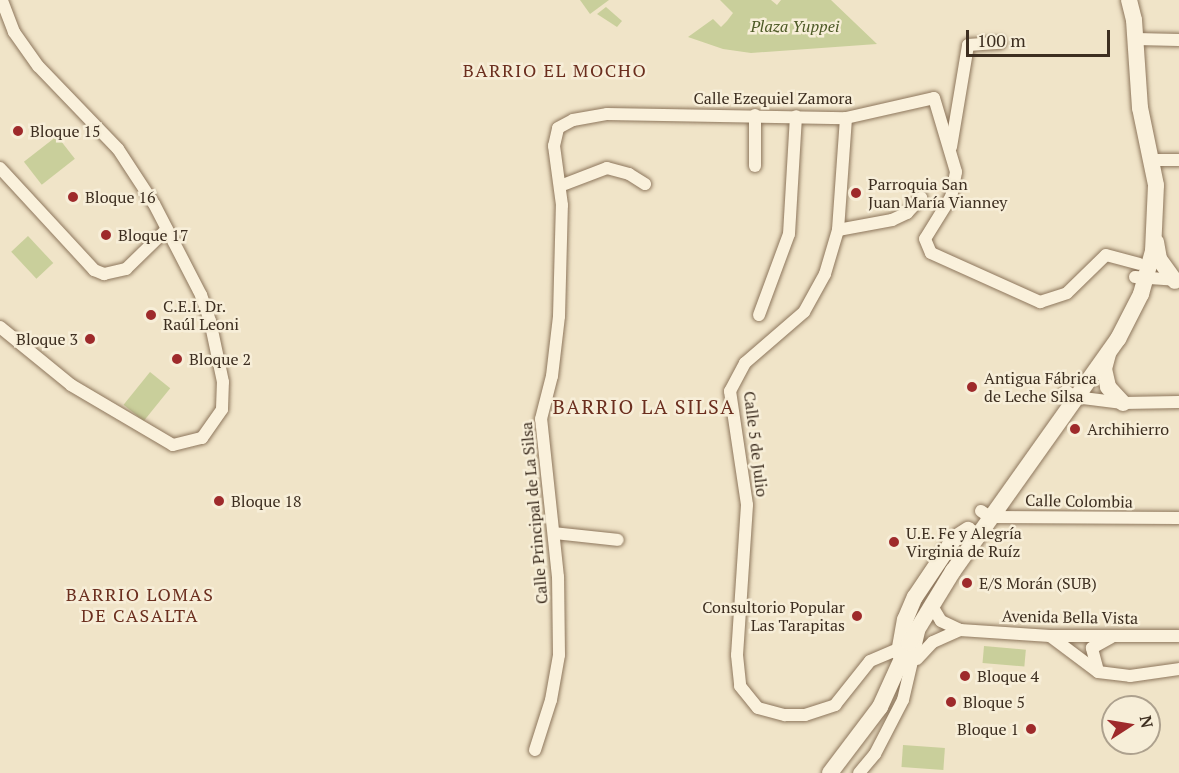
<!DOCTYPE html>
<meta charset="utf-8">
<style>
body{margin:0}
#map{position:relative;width:1179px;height:773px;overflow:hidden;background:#f0e4c8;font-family:"PT Serif",serif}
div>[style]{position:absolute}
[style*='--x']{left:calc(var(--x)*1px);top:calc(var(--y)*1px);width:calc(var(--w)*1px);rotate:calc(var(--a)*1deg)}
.green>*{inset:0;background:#c9cf9b;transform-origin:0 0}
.roads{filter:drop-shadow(0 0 2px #8d765c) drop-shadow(0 0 2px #8d765c)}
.minor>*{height:12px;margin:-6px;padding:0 6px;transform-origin:6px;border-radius:6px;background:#faf1dc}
.secondary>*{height:16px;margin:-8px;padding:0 8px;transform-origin:8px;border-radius:8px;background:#faf1dc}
.dots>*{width:16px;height:16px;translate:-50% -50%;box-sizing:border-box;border:3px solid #f7eed8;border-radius:50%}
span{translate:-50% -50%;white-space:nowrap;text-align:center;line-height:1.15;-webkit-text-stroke:5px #f7eed8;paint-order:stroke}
.park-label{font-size:16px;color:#4d5a26;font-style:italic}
.street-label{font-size:16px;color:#3d2e20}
.poi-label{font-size:16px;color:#3d2e20}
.left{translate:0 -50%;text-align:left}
.right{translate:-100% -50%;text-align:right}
.neighbourhood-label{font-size:18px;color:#6b2e1e;letter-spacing:1.5px}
.quarter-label{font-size:20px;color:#6b2e1e;letter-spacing:1.5px}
.north{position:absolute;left:1101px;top:695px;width:60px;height:60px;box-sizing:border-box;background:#f7eed8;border:2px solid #ada18e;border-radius:50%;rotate:78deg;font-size:16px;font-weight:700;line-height:24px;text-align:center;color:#3d2e20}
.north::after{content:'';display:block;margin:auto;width:21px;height:27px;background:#9e2a2b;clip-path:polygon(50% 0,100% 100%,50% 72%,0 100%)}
.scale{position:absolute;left:966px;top:30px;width:144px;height:27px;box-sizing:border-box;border:3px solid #3d2e20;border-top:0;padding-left:8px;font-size:18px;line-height:21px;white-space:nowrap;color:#3d2e20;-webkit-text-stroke:4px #f7eed8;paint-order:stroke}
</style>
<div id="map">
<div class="green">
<div style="clip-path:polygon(580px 0,609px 0,590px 14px)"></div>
<div style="clip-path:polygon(720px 0,771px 0,777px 5px,781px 0,831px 0,877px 44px,751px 53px,723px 49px,688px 37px,713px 19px,721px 27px,727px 21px,733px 13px)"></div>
<div style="clip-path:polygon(606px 7px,622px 21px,617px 27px,597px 14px)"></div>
<div style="left:57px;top:136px;width:29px;height:42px;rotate:52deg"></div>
<div style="left:28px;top:236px;width:37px;height:23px;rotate:47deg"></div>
<div style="left:150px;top:372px;width:26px;height:42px;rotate:39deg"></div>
<div style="left:984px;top:646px;width:42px;height:17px;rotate:5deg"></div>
<div style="left:903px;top:745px;width:42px;height:22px;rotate:4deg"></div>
</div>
<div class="roads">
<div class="minor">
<div style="--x:1136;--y:39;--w:43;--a:1.3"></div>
<div style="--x:755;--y:115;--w:51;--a:90"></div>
<div style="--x:846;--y:118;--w:112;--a:94.1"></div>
<div style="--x:838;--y:230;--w:46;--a:106.5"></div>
<div style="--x:825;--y:274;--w:43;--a:118.9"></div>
<div style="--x:804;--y:312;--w:78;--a:139.2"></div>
<div style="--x:745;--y:363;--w:32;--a:118"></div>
<div style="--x:730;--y:391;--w:115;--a:81.5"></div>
<div style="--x:747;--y:505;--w:150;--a:93.8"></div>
<div style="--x:737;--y:655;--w:31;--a:84"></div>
<div style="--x:740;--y:686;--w:28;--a:51"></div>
<div style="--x:758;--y:708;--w:28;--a:15"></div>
<div style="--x:785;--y:715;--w:20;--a:0"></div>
<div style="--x:805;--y:715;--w:32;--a:-18"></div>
<div style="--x:835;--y:705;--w:56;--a:-51.5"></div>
<div style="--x:870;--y:661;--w:33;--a:-23"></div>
<div style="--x:951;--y:147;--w:103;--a:-80.5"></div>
<div style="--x:968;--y:45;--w:32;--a:-4"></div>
<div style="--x:1150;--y:160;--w:29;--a:0"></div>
<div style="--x:0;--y:168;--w:139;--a:47.3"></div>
<div style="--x:94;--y:270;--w:11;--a:22"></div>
<div style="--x:104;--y:274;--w:23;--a:-13"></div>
<div style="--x:126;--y:269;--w:57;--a:-44.3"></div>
<div style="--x:560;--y:186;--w:50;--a:-21"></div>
<div style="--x:607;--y:168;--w:23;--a:15"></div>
<div style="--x:629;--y:174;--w:19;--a:32"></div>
<div style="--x:838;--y:230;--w:55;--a:-10.5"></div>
<div style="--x:892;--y:220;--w:17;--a:-25"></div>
<div style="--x:907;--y:213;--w:21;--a:-47"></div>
<div style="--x:1135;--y:277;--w:44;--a:3.9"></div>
<div style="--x:759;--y:315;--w:86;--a:-69.7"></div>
<div style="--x:789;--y:234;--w:118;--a:-86.6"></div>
<div style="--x:0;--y:327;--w:92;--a:39.2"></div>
<div style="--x:71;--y:385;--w:118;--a:30.5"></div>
<div style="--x:173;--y:445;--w:30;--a:-14"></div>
<div style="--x:202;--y:438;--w:35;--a:-55"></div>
<div style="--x:222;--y:409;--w:27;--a:-88"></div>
<div style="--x:223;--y:382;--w:62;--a:-102"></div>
<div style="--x:210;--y:321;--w:28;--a:-109"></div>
<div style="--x:201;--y:295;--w:102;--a:-117.3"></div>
<div style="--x:154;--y:204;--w:66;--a:-123.2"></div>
<div style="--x:118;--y:149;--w:115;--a:-133.9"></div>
<div style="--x:38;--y:66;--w:42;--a:-125.2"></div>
<div style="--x:14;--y:32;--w:34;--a:-111"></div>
<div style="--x:1066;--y:391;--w:11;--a:34"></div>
<div style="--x:1075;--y:397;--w:48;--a:7.1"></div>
<div style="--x:1123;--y:403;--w:56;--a:-1"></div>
<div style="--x:981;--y:511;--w:11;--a:34"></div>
<div style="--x:990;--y:517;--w:189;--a:0.3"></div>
<div style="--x:554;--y:533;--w:64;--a:6.2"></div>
<div style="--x:932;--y:606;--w:17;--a:59"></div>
<div style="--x:941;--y:621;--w:21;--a:25"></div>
<div style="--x:960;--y:630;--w:90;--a:3.8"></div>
<div style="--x:1050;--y:636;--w:129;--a:0"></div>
<div style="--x:1050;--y:636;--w:60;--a:36.9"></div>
<div style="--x:1098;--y:672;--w:32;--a:7"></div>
<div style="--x:1130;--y:676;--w:49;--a:-8.1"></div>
<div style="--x:917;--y:659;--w:23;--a:-47"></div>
<div style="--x:933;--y:642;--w:30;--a:-24"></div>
<div style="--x:1098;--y:671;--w:24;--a:-105"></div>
<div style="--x:1092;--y:648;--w:21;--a:-29"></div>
<div style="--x:535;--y:750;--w:52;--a:-72.3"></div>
<div style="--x:551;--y:700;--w:46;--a:-79.9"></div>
<div style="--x:559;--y:655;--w:78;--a:-90.7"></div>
<div style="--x:558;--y:577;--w:159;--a:-96.1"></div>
<div style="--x:541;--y:419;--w:44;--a:-75.7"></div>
<div style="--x:552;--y:376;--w:60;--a:-83.3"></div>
<div style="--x:559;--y:316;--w:111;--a:-88.5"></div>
<div style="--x:562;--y:205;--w:60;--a:-97.7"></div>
<div style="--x:554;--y:146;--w:18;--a:-77"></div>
<div style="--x:558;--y:128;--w:17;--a:-28"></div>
<div style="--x:573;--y:120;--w:35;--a:-10"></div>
<div style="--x:607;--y:114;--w:239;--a:1"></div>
<div style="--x:846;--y:118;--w:90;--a:-12.8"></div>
<div style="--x:934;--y:98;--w:77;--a:73.4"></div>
<div style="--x:956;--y:172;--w:25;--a:101"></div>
<div style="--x:951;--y:197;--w:49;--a:121.8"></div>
<div style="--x:925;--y:239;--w:15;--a:67"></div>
<div style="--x:931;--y:253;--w:120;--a:24.2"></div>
<div style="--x:1040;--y:302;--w:28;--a:-18"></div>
<div style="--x:1067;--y:293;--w:54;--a:-44.3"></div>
<div style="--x:1106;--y:255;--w:34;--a:15"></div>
<div style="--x:859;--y:773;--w:25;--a:-50"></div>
<div style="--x:875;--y:754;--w:61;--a:-62.6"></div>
<div style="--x:903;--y:700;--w:71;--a:-76.9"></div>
</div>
<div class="secondary">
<div style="--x:1156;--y:242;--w:17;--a:80"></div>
<div style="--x:1159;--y:259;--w:27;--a:54"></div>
<div style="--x:1108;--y:354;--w:16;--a:105"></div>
<div style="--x:1104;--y:369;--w:18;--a:77"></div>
<div style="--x:1108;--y:387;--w:22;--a:47"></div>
<div style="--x:899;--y:653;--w:34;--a:-80"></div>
<div style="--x:905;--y:620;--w:25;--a:-67"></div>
<div style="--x:915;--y:597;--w:70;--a:-56.1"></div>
<div style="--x:954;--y:539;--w:17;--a:-33"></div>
<div style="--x:830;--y:773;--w:83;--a:-52.9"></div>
<div style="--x:880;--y:707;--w:70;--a:-65.6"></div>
<div style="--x:909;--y:643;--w:84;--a:-58.6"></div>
<div style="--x:953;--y:571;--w:285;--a:-54.6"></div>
<div style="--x:1118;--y:339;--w:51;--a:-62.9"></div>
<div style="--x:1141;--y:294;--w:45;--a:-74.4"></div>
<div style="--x:1153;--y:251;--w:66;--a:-87.4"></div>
<div style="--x:1156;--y:185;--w:79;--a:-101.7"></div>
<div style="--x:1140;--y:108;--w:88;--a:-93.9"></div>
<div style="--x:1134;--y:20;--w:21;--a:-104"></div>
</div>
</div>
<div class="dots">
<div style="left:18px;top:131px;background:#9e2a2b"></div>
<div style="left:856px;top:193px;background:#9e2a2b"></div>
<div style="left:73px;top:197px;background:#9e2a2b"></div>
<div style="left:106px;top:235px;background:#9e2a2b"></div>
<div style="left:151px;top:315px;background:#9e2a2b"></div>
<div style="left:90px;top:339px;background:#9e2a2b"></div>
<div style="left:177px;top:359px;background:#9e2a2b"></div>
<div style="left:972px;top:387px;background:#9e2a2b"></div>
<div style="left:1075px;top:429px;background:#9e2a2b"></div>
<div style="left:219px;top:501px;background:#9e2a2b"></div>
<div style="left:894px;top:542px;background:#9e2a2b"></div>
<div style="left:967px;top:583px;background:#9e2a2b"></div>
<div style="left:857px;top:616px;background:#9e2a2b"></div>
<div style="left:965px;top:676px;background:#9e2a2b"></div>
<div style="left:951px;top:702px;background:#9e2a2b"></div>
<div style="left:1031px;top:729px;background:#9e2a2b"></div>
</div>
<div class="park-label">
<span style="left:795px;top:26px">Plaza Yuppei</span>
</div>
<div class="street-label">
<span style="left:773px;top:98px">Calle Ezequiel Zamora</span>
<span style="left:756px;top:444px;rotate:83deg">Calle 5 de Julio</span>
<span style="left:1079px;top:501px;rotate:1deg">Calle Colombia</span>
<span style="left:534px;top:513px;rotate:-95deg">Calle Principal de La Silsa</span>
<span style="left:1070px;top:617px;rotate:1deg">Avenida Bella Vista</span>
</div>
<div class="poi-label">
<span class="left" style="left:30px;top:131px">Bloque 15</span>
<span class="left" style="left:868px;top:193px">Parroquia San<br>Juan María Vianney</span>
<span class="left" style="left:85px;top:197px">Bloque 16</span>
<span class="left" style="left:118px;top:235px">Bloque 17</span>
<span class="left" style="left:163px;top:315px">C.E.I. Dr.<br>Raúl Leoni</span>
<span class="right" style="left:78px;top:339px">Bloque 3</span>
<span class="left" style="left:189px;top:359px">Bloque 2</span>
<span class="left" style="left:984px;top:387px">Antigua Fábrica<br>de Leche Silsa</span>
<span class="left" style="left:1087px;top:429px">Archihierro</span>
<span class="left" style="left:231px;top:501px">Bloque 18</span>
<span class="left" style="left:906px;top:542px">U.E. Fe y Alegría<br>Virginia de Ruíz</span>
<span class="left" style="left:979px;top:583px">E/S Morán (SUB)</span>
<span class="right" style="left:845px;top:616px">Consultorio Popular<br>Las Tarapitas</span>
<span class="left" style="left:977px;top:676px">Bloque 4</span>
<span class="left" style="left:963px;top:702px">Bloque 5</span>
<span class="right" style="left:1019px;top:729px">Bloque 1</span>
</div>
<div class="neighbourhood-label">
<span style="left:555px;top:70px">BARRIO EL MOCHO</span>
<span style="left:140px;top:605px">BARRIO LOMAS<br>DE CASALTA</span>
</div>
<div class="quarter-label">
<span style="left:644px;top:406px">BARRIO LA SILSA</span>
</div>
<div class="north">N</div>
<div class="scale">100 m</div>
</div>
